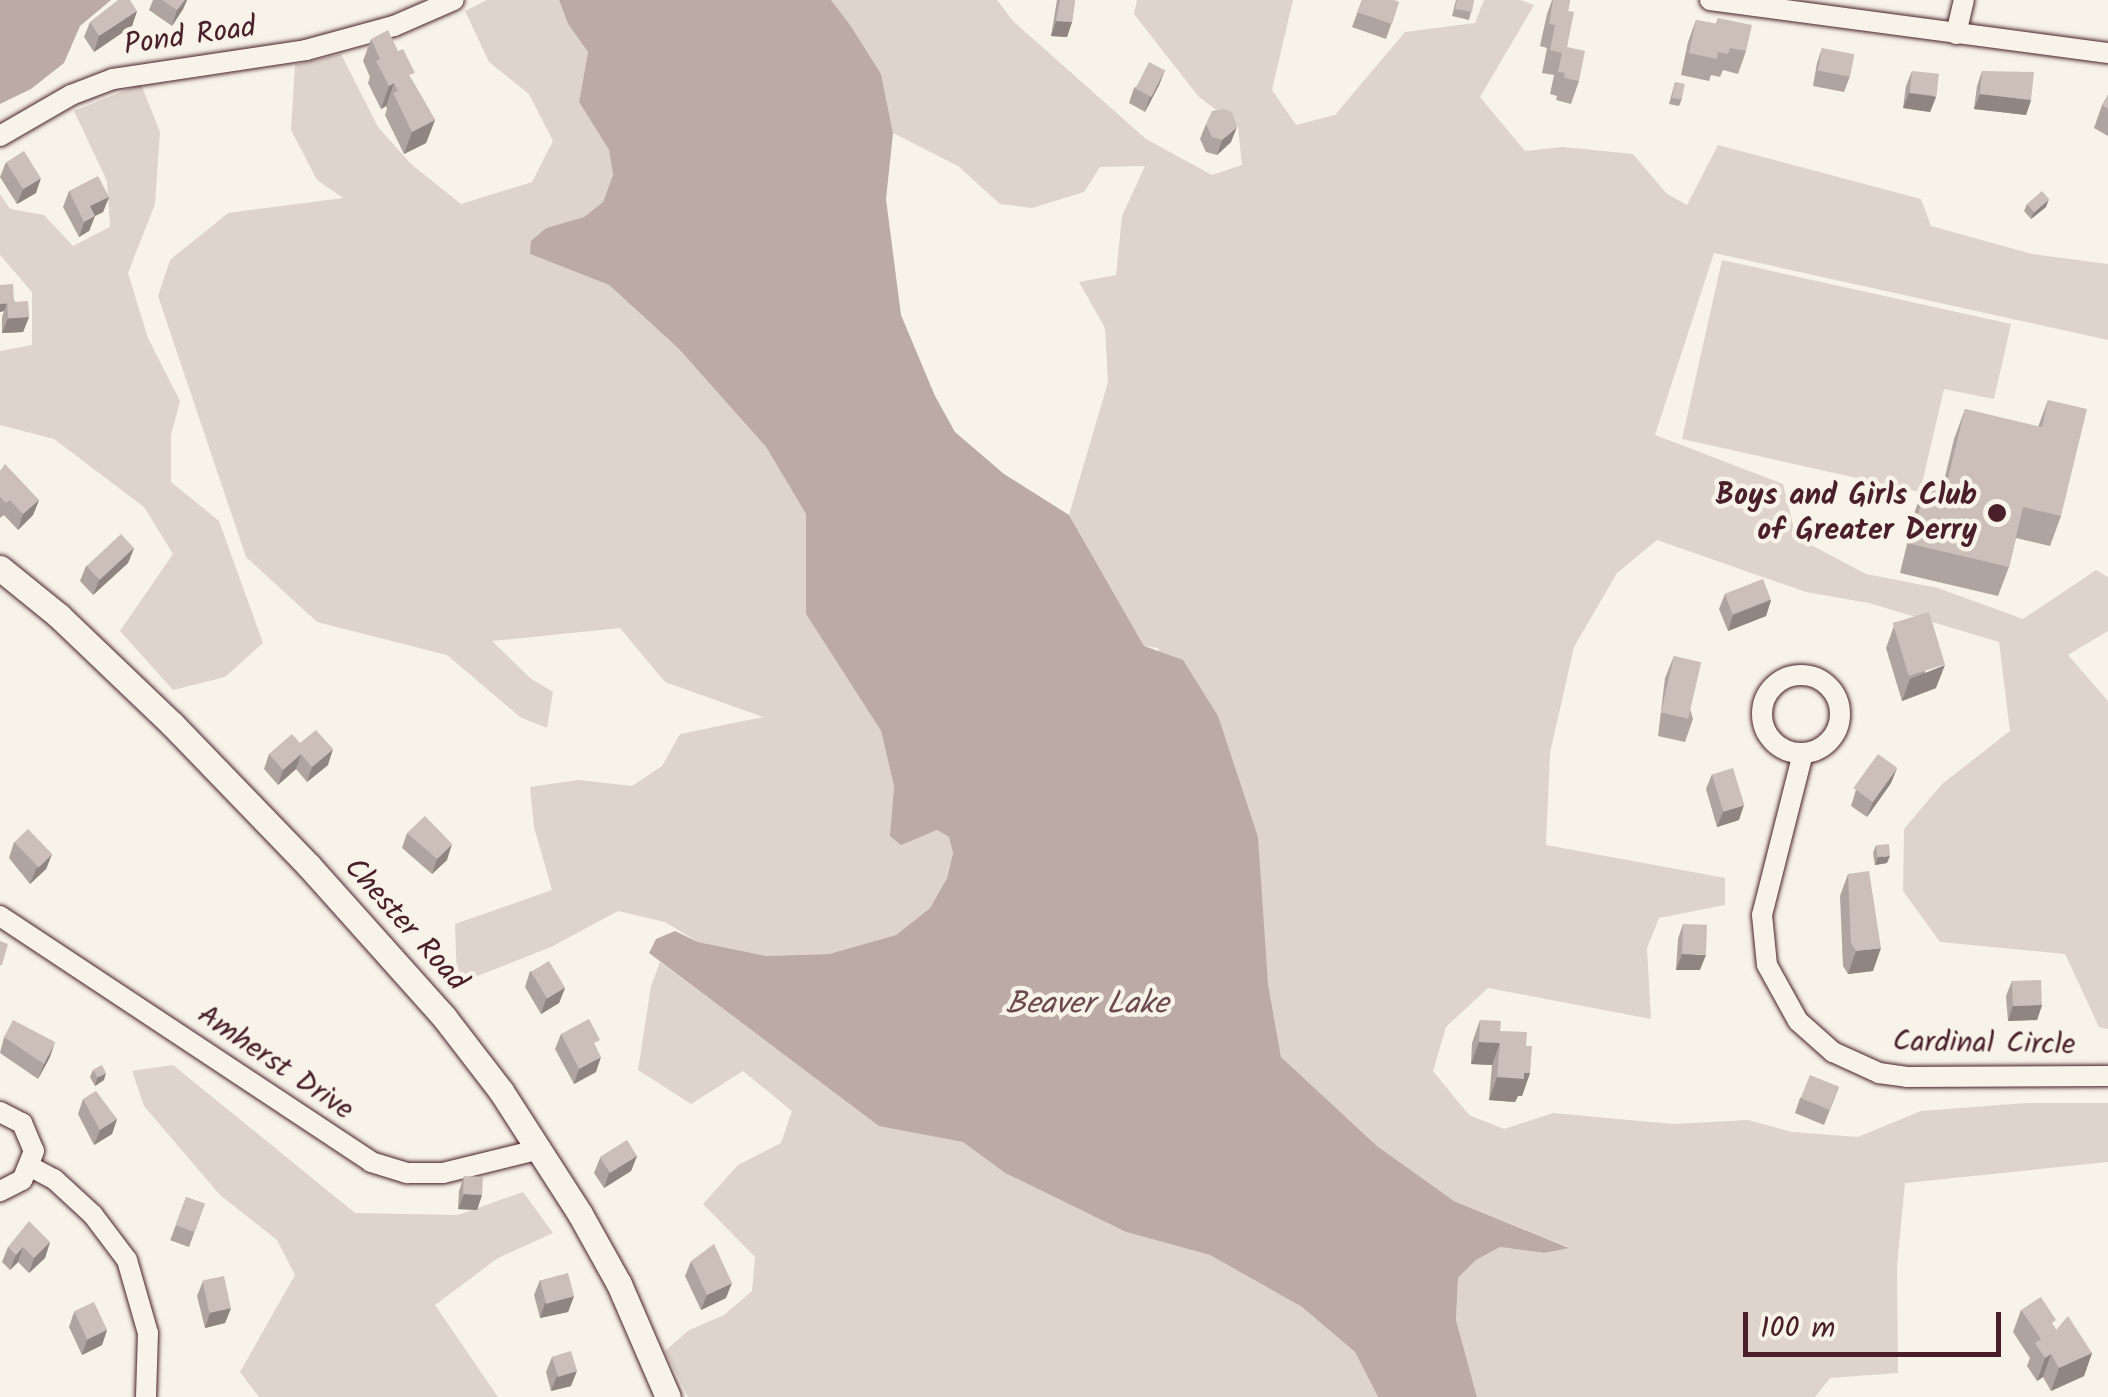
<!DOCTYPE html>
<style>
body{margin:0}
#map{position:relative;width:2108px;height:1397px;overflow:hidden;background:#f7f3e8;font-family:Kalam,sans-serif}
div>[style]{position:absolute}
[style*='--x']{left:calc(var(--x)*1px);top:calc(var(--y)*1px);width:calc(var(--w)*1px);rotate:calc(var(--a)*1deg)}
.green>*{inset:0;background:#ded4cc}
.water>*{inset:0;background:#bcaaa7}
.roads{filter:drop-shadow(0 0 2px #4a1f2b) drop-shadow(0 0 2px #4a1f2b)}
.minor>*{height:20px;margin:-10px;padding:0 10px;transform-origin:10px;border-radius:10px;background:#f7f3e8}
.minor>.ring{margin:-10px;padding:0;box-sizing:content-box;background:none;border:20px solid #f7f3e8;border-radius:50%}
.major>*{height:25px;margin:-12.5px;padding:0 12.5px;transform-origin:12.5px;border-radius:12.5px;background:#f7f3e8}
.wall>*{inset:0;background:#afa49f;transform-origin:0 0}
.shaded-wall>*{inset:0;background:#8f8682}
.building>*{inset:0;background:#ccbfb9;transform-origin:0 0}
.dots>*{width:28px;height:28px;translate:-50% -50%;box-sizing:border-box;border:5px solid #f7f3e8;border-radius:50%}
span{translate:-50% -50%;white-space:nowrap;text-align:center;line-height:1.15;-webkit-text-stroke:9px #f7f3e8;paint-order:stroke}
.street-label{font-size:30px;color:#4a1f2b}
.poi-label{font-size:30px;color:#4a1f2b;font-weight:700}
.right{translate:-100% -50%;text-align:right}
.water-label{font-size:32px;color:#6c4950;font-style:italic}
.scale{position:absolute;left:1743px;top:1312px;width:258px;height:45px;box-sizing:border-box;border:5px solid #4a1f2b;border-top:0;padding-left:12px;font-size:30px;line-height:35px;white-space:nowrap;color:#4a1f2b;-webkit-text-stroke:8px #f7f3e8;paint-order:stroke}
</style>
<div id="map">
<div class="green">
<div style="clip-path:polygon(487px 0,559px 0,568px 24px,588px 52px,579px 102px,609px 150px,613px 175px,603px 202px,584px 217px,546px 228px,530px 254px,609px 285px,678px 348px,766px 447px,806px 514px,806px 614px,881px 731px,894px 786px,891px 836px,901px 844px,937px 830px,949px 837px,953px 853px,947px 878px,930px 908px,896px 935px,829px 954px,766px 956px,698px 942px,665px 922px,618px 911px,551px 947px,457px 984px,455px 924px,552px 890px,534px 827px,530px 787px,578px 780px,632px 786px,662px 766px,680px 734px,763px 717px,665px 682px,620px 628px,492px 641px,530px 678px,553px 692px,547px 728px,520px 717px,447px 655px,317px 622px,246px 557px,158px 296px,170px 260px,228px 213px,343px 198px,317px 180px,291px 130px,295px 65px,341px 54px,378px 127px,411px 164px,461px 204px,532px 182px,553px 141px,529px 94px,489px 62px,465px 11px)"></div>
<div style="clip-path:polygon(831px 0,997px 0,1013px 21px,1146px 139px,1212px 175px,1242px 165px,1238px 127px,1198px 96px,1134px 14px,1137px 0,1293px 0,1272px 90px,1296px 125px,1335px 115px,1405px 32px,1475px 23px,1484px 0,1521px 0,1534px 5px,1480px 97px,1525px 151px,1563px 147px,1633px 154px,1667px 194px,1687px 205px,1718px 145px,1921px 199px,1931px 226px,2032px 254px,2108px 264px,2108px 340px,1714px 253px,1655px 435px,1783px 484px,1796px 537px,1866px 574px,1938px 588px,2023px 619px,2096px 570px,2108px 577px,2108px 631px,2068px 655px,2108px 701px,2108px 1029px,2099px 1027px,2065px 954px,1940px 942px,1903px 891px,1904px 829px,1942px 784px,2010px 731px,1999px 642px,1869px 603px,1806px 592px,1657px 540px,1617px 573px,1574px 647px,1550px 753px,1546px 845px,1725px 878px,1725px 905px,1659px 918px,1647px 948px,1651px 1019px,1488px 988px,1446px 1027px,1433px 1071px,1469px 1115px,1504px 1129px,1553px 1113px,1673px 1124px,1748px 1120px,1792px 1132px,1858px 1137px,1921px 1111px,2026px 1103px,2108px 1103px,2108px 1162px,1905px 1183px,1897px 1266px,1898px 1373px,1830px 1378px,1815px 1397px,1477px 1397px,1456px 1320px,1458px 1278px,1476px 1260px,1500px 1247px,1544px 1253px,1568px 1247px,1454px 1201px,1377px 1146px,1281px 1057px,1268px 984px,1158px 648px,1144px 646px,1069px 515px,1108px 382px,1105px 328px,1079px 282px,1116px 275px,1122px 216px,1145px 166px,1100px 167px,1084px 192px,1032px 208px,1000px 204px,958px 166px,893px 133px,881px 74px)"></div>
<div style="clip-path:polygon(141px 84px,160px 132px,155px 204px,128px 273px,148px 338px,180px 401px,171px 435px,171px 482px,219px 521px,263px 643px,225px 677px,173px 690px,120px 631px,173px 554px,144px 507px,54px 439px,0 425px,0 351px,32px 345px,32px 292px,0 255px,0 194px,10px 209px,44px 215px,73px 246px,110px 227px,107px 181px,74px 111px)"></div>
<div style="clip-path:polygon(1722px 260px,2011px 324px,1994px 399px,1944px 389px,1920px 492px,1682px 439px)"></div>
<div style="clip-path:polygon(660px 962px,879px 1125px,963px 1142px,1005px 1173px,1126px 1232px,1210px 1255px,1302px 1307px,1355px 1352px,1378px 1397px,688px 1397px,665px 1351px,689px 1330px,724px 1315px,752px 1291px,755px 1257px,703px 1204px,738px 1165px,781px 1143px,792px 1111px,743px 1071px,691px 1104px,638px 1070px,651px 986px)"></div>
<div style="clip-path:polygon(173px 1065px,355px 1213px,458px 1215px,523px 1192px,553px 1233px,498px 1258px,435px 1305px,498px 1397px,259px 1397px,240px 1372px,295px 1275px,277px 1240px,220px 1195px,144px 1106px,132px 1071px)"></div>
</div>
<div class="water">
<div style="clip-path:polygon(0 0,111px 0,80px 26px,64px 63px,31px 89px,0 104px)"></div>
<div style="clip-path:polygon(559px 0,831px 0,850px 25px,881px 74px,893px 133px,886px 199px,901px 315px,935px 396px,955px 432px,1004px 474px,1069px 515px,1144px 646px,1183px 660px,1218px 716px,1258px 837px,1268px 984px,1281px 1057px,1377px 1146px,1454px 1201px,1569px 1248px,1544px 1253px,1500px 1247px,1476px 1260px,1458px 1278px,1456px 1320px,1477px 1397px,1378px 1397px,1355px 1352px,1302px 1307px,1210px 1255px,1126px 1232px,1005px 1173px,963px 1142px,879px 1126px,649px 953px,656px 939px,675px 931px,698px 942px,766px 956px,829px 954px,896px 935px,930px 908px,947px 878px,953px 853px,949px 837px,937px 830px,901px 845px,890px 836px,894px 786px,881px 731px,806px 614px,806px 514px,766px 447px,678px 348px,609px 285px,530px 254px,531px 241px,546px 228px,584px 217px,603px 202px,613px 175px,609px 150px,579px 102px,588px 52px,568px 24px)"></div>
</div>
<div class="roads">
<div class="minor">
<div style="--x:1710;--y:0;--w:402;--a:7.6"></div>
<div style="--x:1956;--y:34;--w:35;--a:-77"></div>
<div style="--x:0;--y:136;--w:82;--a:-30"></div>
<div style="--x:71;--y:95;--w:45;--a:-20.9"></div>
<div style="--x:113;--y:79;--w:195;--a:-8.5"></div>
<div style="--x:306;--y:50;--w:91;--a:-15.3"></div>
<div style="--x:394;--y:26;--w:65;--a:-23.4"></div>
<div class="ring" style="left:1762px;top:675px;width:58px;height:58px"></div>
<div style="--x:1803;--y:753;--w:167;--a:104.2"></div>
<div style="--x:1762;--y:915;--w:50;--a:84.3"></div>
<div style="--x:1767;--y:965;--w:64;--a:61"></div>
<div style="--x:1798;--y:1021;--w:47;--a:41.5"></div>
<div style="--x:1833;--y:1052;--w:51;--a:24.5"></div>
<div style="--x:1879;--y:1073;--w:28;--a:8"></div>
<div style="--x:1907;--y:1077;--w:201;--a:-0.3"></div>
<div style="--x:0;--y:916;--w:445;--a:33.5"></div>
<div style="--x:371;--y:1162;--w:38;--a:17"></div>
<div style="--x:407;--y:1173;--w:36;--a:0"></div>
<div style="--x:443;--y:1173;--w:101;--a:-13.8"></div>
<div style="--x:0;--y:1112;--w:25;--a:27"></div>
<div style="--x:22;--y:1123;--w:30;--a:67"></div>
<div style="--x:34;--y:1151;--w:31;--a:112"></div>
<div style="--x:22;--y:1180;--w:25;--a:153"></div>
<div style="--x:31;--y:1167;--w:26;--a:28"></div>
<div style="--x:54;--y:1179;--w:53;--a:42.7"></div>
<div style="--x:93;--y:1215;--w:56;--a:52.9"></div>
<div style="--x:127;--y:1260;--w:76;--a:74"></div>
<div style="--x:148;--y:1333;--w:64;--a:91.8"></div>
</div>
<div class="major">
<div style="--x:0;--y:568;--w:76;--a:39.1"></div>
<div style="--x:59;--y:616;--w:156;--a:43.7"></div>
<div style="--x:172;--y:724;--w:197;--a:46"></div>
<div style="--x:309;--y:866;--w:203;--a:48.2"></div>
<div style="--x:444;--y:1017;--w:93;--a:52.4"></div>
<div style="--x:501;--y:1091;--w:146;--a:57.3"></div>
<div style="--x:580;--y:1214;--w:80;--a:60.9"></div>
<div style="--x:619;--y:1284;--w:123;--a:66.6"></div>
</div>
</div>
<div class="wall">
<div style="clip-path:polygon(153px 0,187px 0,183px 9px,172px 26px,149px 10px)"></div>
<div style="clip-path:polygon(1057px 0,1075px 0,1072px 22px,1067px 37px,1051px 36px)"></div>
<div style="clip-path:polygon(1362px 0,1399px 2px,1386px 39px,1352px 27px)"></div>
<div style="clip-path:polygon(1456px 0,1474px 0,1469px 20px,1452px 16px)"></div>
<div style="clip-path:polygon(1552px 0,1570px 0,1568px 11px,1567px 47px,1579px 81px,1571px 104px,1556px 100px,1557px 96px,1550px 94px,1554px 75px,1542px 73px,1547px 48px,1540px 46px,1547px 14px)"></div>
<div style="clip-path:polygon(137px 11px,132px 26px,94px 52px,84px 37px,90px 22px)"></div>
<div style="clip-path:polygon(1718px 18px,1746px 51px,1738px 74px,1723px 70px,1720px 77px,1711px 75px,1709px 81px,1681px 75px,1688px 42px,1696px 20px,1716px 24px)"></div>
<div style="clip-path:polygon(371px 39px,412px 80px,435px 120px,426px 143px,404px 154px,385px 115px,387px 109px,386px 106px,381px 109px,368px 83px,370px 77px,363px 61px)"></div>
<div style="clip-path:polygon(1822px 48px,1850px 76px,1844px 92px,1813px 86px,1817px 63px)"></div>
<div style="clip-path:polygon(1165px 70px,1159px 85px,1145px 112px,1129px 103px,1134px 88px)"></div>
<div style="clip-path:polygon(1912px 71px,1936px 97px,1930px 112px,1903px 108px,1906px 86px)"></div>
<div style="clip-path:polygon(1982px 71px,2031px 100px,2026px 115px,1974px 109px,1977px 86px)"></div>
<div style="clip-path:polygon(1675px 82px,1682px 99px,1679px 106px,1669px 104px)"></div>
<div style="clip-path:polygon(2108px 95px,2108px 136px,2094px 128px,2102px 105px)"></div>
<div style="clip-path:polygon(1206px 124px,1231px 142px,1217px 155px,1206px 152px,1200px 139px)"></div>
<div style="clip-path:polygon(6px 162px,36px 193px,17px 204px,0 177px)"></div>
<div style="clip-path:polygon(69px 191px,109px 197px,103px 212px,95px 216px,89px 231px,79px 237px,63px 207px)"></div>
<div style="clip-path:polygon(2027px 204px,2046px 207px,2031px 219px,2024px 211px)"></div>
<div style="clip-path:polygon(0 285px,29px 317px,23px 332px,2px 333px,2px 317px,4px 311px,0 312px)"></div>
<div style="clip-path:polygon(2048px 400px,2061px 516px,2050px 546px,2016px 538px,2009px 567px,1998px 596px,1900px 573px,1915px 511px,1926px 481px,1943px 485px,1954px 439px,1965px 409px,2038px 427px)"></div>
<div style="clip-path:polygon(0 471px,39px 500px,33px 515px,18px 530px,4px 515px,0 518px)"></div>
<div style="clip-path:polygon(134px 548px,128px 563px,93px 595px,80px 581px,86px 566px)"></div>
<div style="clip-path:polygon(1725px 594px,1771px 600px,1766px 616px,1728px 631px,1719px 609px)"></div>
<div style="clip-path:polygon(1894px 626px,1936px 688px,1902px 701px,1886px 648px)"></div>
<div style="clip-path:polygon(1674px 656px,1693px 719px,1685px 742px,1658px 736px,1665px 678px)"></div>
<div style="clip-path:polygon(300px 743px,328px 765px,307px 782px,296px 769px,278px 785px,264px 769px,269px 754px)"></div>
<div style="clip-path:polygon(1897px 768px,1891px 783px,1867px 817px,1851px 806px,1856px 790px)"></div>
<div style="clip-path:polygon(1712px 774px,1739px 820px,1717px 827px,1706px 789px)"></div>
<div style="clip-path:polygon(407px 833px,447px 860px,432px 874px,402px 848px)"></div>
<div style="clip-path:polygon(14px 842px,52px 854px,46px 869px,30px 884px,9px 858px)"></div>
<div style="clip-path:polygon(1876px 845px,1887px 863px,1875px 865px,1873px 853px)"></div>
<div style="clip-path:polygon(1848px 874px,1873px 971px,1848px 974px,1843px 966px,1840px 896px)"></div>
<div style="clip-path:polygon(1683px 924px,1700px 970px,1676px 970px,1678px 939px)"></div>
<div style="clip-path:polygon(530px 971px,565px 988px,559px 1003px,541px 1014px,525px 987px)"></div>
<div style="clip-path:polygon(2012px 981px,2042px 1005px,2037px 1020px,2008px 1021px,2006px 996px)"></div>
<div style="clip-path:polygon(1480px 1020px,1526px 1046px,1530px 1073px,1522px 1096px,1518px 1096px,1515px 1102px,1489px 1100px,1492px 1065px,1471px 1064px,1472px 1043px)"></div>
<div style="clip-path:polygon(561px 1034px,597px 1049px,596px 1072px,574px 1084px,555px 1049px)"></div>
<div style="clip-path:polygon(4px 1037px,50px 1057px,38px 1079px,0 1053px)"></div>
<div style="clip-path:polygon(93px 1070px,104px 1080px,95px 1086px,90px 1077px)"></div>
<div style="clip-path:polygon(1839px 1087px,1824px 1125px,1795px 1113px,1800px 1098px)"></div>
<div style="clip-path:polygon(83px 1099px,117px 1119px,112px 1134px,94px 1145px,78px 1114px)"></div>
<div style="clip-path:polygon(637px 1156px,631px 1171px,604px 1188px,594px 1173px,600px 1158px)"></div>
<div style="clip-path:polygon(464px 1176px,482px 1195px,477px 1210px,458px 1209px,459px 1191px)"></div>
<div style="left:186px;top:1197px;width:20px;height:46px;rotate:20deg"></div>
<div style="clip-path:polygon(50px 1242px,45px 1258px,29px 1273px,18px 1262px,10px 1270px,2px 1262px,8px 1247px)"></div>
<div style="clip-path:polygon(691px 1261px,726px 1298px,701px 1310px,685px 1276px)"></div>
<div style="clip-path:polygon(540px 1280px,574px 1296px,568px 1312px,540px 1318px,534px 1295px)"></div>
<div style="clip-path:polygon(203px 1281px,231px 1308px,225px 1323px,205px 1328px,197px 1296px)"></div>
<div style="clip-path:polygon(2021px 1310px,2054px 1326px,2056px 1330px,2092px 1353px,2084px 1376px,2051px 1391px,2043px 1377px,2037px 1381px,2027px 1366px,2030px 1358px,2013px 1332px)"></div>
<div style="clip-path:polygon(74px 1312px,107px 1330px,102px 1345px,82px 1355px,69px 1327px)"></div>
<div style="clip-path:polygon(552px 1357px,571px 1386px,551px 1391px,546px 1372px)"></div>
</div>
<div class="shaded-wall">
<div style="clip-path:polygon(185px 0,187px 0,183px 9px,172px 26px,177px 10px)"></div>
<div style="clip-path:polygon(137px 11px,132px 26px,94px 52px,99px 36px)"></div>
<div style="clip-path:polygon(1056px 21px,1072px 22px,1067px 37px,1051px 36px)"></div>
<div style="clip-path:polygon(1165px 70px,1159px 85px,1145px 112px,1150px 97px)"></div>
<div style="clip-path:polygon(394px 83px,386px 106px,381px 109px,389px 86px)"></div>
<div style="clip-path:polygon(1909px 93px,1936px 97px,1930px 112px,1903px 108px)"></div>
<div style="clip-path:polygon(1980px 94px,2031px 100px,2026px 115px,1974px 109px)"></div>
<div style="clip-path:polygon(435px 120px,426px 143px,404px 154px,412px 132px)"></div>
<div style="clip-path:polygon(1237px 127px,1231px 142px,1217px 155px,1222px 140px)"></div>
<div style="clip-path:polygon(41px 178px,36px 193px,17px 204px,23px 189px)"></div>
<div style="clip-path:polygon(109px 197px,103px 212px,95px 216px,89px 231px,79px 237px,90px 206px)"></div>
<div style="clip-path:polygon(2049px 199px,2046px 207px,2031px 219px,2034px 212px)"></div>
<div style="clip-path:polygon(0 304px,7px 304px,4px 311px,0 312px)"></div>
<div style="clip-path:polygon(29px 317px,23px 332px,2px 333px,8px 318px)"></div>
<div style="clip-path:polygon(39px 500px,33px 515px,18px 530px,23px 514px)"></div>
<div style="clip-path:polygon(134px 548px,128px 563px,93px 595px,99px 580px)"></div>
<div style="clip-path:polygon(1771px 600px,1766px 616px,1728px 631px,1733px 615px)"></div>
<div style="clip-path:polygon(1945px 665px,1936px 688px,1902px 701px,1910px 679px)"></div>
<div style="clip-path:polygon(333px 749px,328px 765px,307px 782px,312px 767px)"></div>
<div style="clip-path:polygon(301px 754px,296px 769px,278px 785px,283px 770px)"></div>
<div style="clip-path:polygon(1897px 768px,1891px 783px,1867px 817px,1873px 802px)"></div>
<div style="clip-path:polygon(1744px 805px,1739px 820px,1717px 827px,1723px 812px)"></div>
<div style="clip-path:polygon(452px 844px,447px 860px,432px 874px,437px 859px)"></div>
<div style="clip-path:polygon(52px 854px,46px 869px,30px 884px,36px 869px)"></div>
<div style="clip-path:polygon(1890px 856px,1887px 863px,1875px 865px,1878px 857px)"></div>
<div style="clip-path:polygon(1881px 948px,1873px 971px,1848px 974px,1856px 951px)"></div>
<div style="clip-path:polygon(1682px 954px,1706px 955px,1700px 970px,1676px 970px)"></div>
<div style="clip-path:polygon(565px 988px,559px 1003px,541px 1014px,546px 999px)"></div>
<div style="clip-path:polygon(2042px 1005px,2037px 1020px,2008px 1021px,2013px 1006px)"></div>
<div style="clip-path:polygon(55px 1042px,50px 1057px,38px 1079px,44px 1064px)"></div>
<div style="clip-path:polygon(1479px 1042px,1500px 1043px,1492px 1065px,1471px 1064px)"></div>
<div style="clip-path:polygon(601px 1057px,596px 1072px,574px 1084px,579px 1069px)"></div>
<div style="clip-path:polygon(106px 1073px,104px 1080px,95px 1086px,97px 1078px)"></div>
<div style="clip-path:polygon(1524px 1073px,1530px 1073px,1522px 1096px,1518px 1096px,1515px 1102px,1489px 1100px,1497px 1077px)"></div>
<div style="clip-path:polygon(117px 1119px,112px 1134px,94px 1145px,100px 1130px)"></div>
<div style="clip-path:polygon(637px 1156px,631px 1171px,604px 1188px,609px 1173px)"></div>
<div style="clip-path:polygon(464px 1194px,482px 1195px,477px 1210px,458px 1209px)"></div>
<div style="clip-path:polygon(50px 1242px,45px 1258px,29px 1273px,34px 1258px)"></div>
<div style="clip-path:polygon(23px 1247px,18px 1262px,10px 1270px,16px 1255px)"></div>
<div style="clip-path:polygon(732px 1283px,726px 1298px,701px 1310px,707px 1295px)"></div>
<div style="clip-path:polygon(574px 1296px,568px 1312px,540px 1318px,545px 1303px)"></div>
<div style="clip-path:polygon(231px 1308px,225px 1323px,205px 1328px,210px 1313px)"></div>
<div style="clip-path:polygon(107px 1330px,102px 1345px,82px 1355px,87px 1340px)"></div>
<div style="clip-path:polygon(2092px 1353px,2084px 1376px,2051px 1391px,2059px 1368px)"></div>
<div style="clip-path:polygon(2051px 1354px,2043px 1377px,2037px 1381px,2045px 1358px)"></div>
<div style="clip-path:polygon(577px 1371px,571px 1386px,551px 1391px,557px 1376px)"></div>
</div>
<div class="building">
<div style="clip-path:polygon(118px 0,130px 0,137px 11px,99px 36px,90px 22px)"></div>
<div style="clip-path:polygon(162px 0,185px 0,177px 10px)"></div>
<div style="clip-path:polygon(1060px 0,1075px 0,1072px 22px,1056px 21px)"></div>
<div style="clip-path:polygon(1362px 0,1394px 0,1399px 2px,1392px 24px,1357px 12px)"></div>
<div style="clip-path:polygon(1457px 0,1474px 0,1472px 12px,1455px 9px)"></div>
<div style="clip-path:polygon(1553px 0,1570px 0,1568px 11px,1574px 12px,1567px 47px,1585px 51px,1579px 81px,1564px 78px,1565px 73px,1558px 72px,1562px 53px,1550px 50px,1555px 25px,1549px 24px)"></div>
<div style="clip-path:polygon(1718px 18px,1752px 25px,1746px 51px,1730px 48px,1728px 54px,1718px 52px,1717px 59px,1689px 53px,1696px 20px,1717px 24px)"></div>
<div style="clip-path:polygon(388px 30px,398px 51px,403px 49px,415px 73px,409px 75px,435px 120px,412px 132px,393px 93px,398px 91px,394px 83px,389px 86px,376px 61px,380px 59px,371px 39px)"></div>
<div style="left:1822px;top:48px;width:33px;height:23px;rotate:11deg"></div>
<div style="left:1149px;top:62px;width:18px;height:30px;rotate:27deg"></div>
<div style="left:1912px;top:71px;width:27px;height:22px;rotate:6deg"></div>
<div style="clip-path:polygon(1982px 71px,2034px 72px,2031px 100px,1980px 94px)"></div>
<div style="left:1675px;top:82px;width:10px;height:16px;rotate:11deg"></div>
<div style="clip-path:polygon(2108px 95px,2108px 109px,2102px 105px)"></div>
<div style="clip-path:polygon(1224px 109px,1232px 112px,1237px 127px,1222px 140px,1212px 137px,1206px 124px,1212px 111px)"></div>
<div style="left:24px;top:151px;width:32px;height:21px;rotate:58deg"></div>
<div style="clip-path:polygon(98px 176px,109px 197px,90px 206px,95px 216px,84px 222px,69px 191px)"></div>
<div style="left:2042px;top:191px;width:11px;height:20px;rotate:49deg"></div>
<div style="clip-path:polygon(13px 284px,14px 302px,0 304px,0 285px)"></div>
<div style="left:28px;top:301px;width:16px;height:21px;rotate:86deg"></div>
<div style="clip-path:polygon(2048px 400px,2087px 409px,2061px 516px,2023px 507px,2009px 567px,1911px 544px,1926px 481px,1946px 486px,1965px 409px,2042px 427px)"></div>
<div style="clip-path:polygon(5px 464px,39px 500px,23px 514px,10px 500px,6px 503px,0 497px,0 471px)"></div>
<div style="left:121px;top:534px;width:19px;height:47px;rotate:47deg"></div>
<div style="left:1763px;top:579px;width:22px;height:41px;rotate:69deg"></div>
<div style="left:1929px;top:612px;width:55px;height:38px;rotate:73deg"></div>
<div style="left:1674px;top:656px;width:28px;height:58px;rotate:13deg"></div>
<div style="clip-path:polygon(316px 730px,333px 749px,312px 767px,301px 754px,283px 770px,269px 754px,292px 734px,300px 743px)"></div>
<div style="left:1878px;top:754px;width:24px;height:42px;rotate:36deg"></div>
<div style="left:1733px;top:768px;width:39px;height:22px;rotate:73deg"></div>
<div style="clip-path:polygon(425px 816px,452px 844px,437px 859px,407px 833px)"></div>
<div style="left:28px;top:829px;width:35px;height:19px;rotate:46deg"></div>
<div style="left:1889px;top:844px;width:12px;height:13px;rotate:85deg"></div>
<div style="clip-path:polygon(1869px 871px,1881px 948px,1856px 951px,1851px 943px,1848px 874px)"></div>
<div style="left:1683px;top:924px;width:24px;height:30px;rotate:2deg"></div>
<div style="clip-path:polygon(0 941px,8px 944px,2px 965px,0 965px)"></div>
<div style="left:549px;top:961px;width:31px;height:21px;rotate:59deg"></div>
<div style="left:2041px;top:980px;width:25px;height:29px;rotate:88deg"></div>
<div style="clip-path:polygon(589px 1019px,600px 1040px,594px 1043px,601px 1057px,579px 1069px,561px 1034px)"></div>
<div style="clip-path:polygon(13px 1020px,55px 1042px,44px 1064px,4px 1037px)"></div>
<div style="clip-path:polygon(1480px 1020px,1501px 1021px,1500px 1031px,1527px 1032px,1526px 1046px,1532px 1046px,1530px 1073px,1524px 1073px,1524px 1079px,1497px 1077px,1500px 1043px,1479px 1042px)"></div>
<div style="left:102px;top:1065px;width:9px;height:10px;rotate:63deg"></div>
<div style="left:1810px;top:1075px;width:31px;height:25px;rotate:22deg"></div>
<div style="clip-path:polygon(96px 1091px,117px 1119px,100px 1130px,83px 1099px)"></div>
<div style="left:627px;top:1140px;width:19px;height:32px;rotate:58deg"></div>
<div style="left:464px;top:1176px;width:19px;height:18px;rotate:3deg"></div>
<div style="left:186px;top:1197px;width:20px;height:30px;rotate:20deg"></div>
<div style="clip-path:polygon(29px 1221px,50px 1242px,34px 1258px,23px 1247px,16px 1255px,8px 1247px)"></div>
<div style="clip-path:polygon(714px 1244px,732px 1283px,707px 1295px,691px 1261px)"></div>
<div style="left:568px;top:1273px;width:24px;height:29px;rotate:75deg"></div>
<div style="left:224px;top:1276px;width:33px;height:22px;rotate:78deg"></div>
<div style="clip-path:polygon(2041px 1297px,2056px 1320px,2052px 1323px,2056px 1330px,2068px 1316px,2092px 1353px,2059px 1368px,2051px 1354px,2045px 1358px,2035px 1343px,2041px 1339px,2021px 1310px)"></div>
<div style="left:94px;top:1302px;width:31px;height:22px;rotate:65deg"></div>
<div style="left:571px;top:1351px;width:21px;height:20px;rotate:73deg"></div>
</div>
<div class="dots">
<div style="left:1997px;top:513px;background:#4a1f2b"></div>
</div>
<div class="street-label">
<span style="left:190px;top:37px;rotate:-8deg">Pond Road</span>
<span style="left:405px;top:925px;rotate:48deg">Chester Road</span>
<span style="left:1984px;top:1044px;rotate:1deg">Cardinal Circle</span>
<span style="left:275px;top:1063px;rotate:34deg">Amherst Drive</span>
</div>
<div class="poi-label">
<span class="right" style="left:1977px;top:513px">Boys and Girls Club<br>of Greater Derry</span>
</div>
<div class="water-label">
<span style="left:1087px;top:1005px">Beaver Lake</span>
</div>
<div class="scale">100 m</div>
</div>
